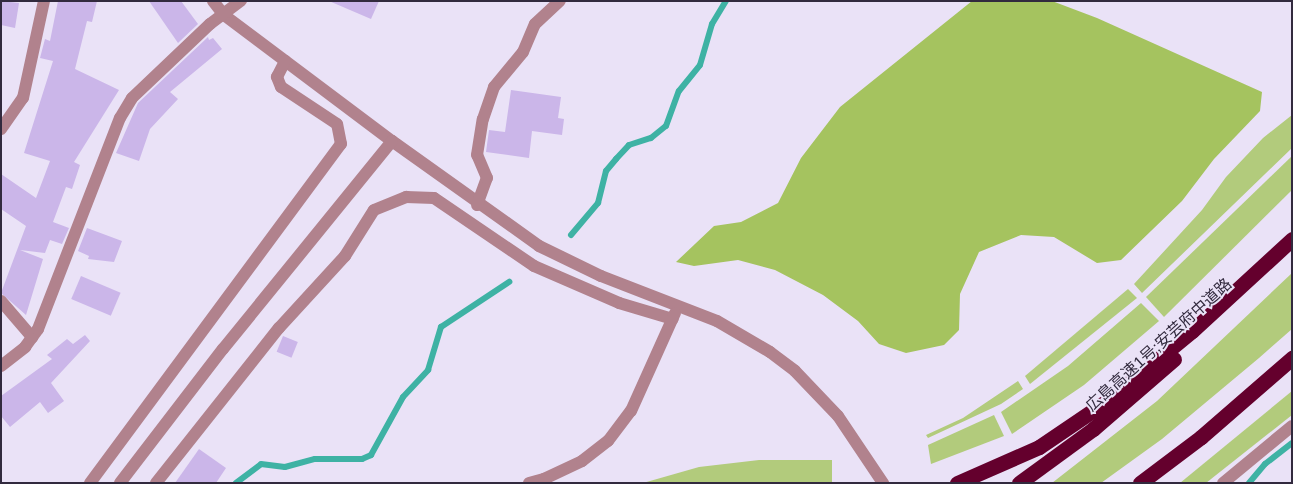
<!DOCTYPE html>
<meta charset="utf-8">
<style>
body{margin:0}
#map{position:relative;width:1293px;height:484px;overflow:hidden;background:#eae2f7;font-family:Arial,"Noto Sans JP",sans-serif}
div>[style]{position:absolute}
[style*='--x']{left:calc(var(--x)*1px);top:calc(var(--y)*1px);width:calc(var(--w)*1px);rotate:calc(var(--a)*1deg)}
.green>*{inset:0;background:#b2cb7c}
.forest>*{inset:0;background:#a5c35f}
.stream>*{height:6px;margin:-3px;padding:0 3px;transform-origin:3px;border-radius:3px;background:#3eb2a4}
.building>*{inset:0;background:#cbb6e9;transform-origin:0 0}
.minor>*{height:12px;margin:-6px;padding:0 6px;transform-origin:6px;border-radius:6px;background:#b1828d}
.highway>*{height:15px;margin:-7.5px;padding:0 7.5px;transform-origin:7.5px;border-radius:7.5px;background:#64002d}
span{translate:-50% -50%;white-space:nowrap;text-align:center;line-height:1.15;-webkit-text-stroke:4px #eae2f7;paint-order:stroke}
.street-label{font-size:16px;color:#322a3e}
.frame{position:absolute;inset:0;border:2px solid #322a3e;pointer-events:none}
</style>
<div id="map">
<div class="green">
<div style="clip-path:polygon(1292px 115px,1292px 148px,1142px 293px,1134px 284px,1202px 210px,1226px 177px,1263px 138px)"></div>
<div style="clip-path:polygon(1292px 156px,1292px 190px,1164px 317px,1146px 297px)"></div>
<div style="clip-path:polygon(1292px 273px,1292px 329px,1259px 358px,1162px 439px,1101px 483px,1052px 483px,1157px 401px)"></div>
<div style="clip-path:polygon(1128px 289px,1137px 298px,1030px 384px,1025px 376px)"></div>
<div style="clip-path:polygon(1141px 303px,1159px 321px,1084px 385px,1012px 434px,1001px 412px,1068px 366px)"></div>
<div style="clip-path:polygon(1018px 381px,1023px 389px,1001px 404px,928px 438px,926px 435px,963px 418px)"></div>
<div style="clip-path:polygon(1292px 391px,1292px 415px,1206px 483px,1180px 483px)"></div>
<div style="clip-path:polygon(994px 415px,1004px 436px,931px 464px,928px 445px)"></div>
<div style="clip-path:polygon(759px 460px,832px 460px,832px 482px,643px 483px,699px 467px)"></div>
</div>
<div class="forest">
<div style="clip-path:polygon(972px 1px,1052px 1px,1097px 18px,1262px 92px,1260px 111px,1214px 159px,1182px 201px,1121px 260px,1097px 263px,1054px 237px,1021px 235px,979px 252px,960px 294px,959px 330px,944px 345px,906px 353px,879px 344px,858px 321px,823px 295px,775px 270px,738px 260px,694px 266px,676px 262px,714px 226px,741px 222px,778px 203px,801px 158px,840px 107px)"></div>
</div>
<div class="stream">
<div style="--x:571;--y:235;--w:42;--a:-49.8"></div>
<div style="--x:598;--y:203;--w:33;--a:-76"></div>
<div style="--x:606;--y:171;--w:16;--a:-50"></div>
<div style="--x:616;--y:159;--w:19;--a:-47"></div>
<div style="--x:629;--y:145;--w:23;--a:-18"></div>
<div style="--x:651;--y:138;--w:19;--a:-39"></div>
<div style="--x:666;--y:126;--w:37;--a:-70"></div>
<div style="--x:679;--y:91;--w:33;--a:-51"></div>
<div style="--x:700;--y:65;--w:43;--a:-73.7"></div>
<div style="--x:712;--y:24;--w:27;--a:-59"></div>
<div style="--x:236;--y:483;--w:31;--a:-37"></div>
<div style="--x:261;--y:464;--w:24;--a:7"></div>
<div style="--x:285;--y:467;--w:31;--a:-15"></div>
<div style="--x:315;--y:459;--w:47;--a:0"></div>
<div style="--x:362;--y:459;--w:10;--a:-24"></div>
<div style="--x:371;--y:455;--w:66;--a:-61.1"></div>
<div style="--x:403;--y:397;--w:37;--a:-47"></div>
<div style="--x:428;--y:370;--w:45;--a:-73.2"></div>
<div style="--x:441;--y:327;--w:82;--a:-33.5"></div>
<div style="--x:1249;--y:483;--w:25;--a:-50"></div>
<div style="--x:1265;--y:464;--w:34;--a:-38"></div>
</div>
<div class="building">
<div style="clip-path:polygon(1px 1px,19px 3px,15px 28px,1px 25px)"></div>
<div style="clip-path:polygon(58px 1px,97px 1px,92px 22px,87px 21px,75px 69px,119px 90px,74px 162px,80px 165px,72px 189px,66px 187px,53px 222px,69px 228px,62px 244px,50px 240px,45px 253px,20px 250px,43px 259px,26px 315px,1px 293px,26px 226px,1px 209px,1px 174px,36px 198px,50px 161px,24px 153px,53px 61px,40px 58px,45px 39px,50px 41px)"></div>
<div style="clip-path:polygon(149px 1px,181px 1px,198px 24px,178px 43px)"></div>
<div style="clip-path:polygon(329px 1px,379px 1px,371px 19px)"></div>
<div style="clip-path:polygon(208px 37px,209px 40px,213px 38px,222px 49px,170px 92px,178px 99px,150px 129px,139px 161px,116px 153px,138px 103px)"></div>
<div style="clip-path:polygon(511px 90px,561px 97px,558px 118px,564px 119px,562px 135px,532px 131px,529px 158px,486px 152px,489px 130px,505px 132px)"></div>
<div style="clip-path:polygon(87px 228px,122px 241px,114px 262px,88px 259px,89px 256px,78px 251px)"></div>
<div style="left:81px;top:276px;width:43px;height:25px;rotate:23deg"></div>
<div style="clip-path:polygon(85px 335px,90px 341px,51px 383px,64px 401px,48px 413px,40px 402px,10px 427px,1px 416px,1px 396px,52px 359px,47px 355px,67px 339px,73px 344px)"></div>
<div style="left:283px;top:336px;width:16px;height:17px;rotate:22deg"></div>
<div style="clip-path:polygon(199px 449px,226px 468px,216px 483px,175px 483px)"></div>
</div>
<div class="minor">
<div style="--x:213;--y:1;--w:18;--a:52"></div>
<div style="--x:224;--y:15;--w:210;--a:36.9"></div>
<div style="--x:392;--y:141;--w:181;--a:35.5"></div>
<div style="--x:539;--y:246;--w:69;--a:25.8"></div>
<div style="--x:601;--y:276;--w:124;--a:21.2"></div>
<div style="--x:717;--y:321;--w:61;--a:30.3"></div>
<div style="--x:770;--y:352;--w:31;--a:37"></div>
<div style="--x:795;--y:371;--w:62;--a:46.3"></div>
<div style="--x:838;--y:416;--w:81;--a:56.1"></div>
<div style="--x:1;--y:129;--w:38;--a:-55"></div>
<div style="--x:23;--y:98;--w:99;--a:-77.8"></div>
<div style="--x:477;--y:205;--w:29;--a:-70"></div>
<div style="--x:487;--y:178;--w:25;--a:-113"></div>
<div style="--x:477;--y:155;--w:36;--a:-81"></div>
<div style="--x:483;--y:119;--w:34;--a:-71"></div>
<div style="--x:494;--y:87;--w:45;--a:-50.4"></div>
<div style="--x:523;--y:52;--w:30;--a:-67"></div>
<div style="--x:535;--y:24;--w:34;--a:-43"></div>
<div style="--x:1;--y:301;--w:48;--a:49.3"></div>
<div style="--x:1;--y:366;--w:31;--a:-38"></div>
<div style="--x:25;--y:347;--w:22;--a:-54"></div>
<div style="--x:38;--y:329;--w:226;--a:-68.8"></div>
<div style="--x:120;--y:118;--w:23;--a:-59"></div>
<div style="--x:132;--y:98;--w:108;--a:-43.5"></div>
<div style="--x:210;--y:24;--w:39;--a:-37"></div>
<div style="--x:90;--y:483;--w:422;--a:-53.5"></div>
<div style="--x:341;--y:144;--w:20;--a:-101"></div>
<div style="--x:337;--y:124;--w:67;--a:-146.5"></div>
<div style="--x:281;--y:87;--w:11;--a:-112"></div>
<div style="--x:277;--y:77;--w:18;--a:-63"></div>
<div style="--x:120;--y:483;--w:169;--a:-52.5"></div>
<div style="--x:223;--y:349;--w:268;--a:-50.9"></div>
<div style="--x:156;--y:483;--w:198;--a:-51.6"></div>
<div style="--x:279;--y:328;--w:98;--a:-47.5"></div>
<div style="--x:345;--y:256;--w:54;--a:-57.8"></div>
<div style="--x:374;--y:210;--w:35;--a:-22"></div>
<div style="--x:406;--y:197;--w:28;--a:2"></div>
<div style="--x:434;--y:198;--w:121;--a:34.2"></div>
<div style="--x:534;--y:266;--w:93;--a:23.5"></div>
<div style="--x:619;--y:303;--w:56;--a:16.5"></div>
<div style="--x:529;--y:483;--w:16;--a:-15"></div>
<div style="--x:544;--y:479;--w:42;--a:-25.3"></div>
<div style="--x:582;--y:461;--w:33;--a:-38"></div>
<div style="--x:608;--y:441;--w:38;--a:-53"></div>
<div style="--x:631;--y:411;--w:107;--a:-65.8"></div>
<div style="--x:1223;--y:483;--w:89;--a:-39.6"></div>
</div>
<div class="highway">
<div style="--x:957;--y:483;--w:90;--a:-23.7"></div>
<div style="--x:1039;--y:447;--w:82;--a:-34.1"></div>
<div style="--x:1107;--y:401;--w:110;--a:-39.5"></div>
<div style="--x:1192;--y:331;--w:136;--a:-42.6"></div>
<div style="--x:1019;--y:483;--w:92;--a:-36.1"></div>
<div style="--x:1093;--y:429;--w:107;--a:-40.8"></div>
<div style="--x:1140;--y:483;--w:76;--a:-37"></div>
<div style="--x:1201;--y:437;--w:121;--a:-41"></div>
</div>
<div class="street-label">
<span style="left:1159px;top:345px;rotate:-42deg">広島高速1号;安芸府中道路</span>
</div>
<div class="frame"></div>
</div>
